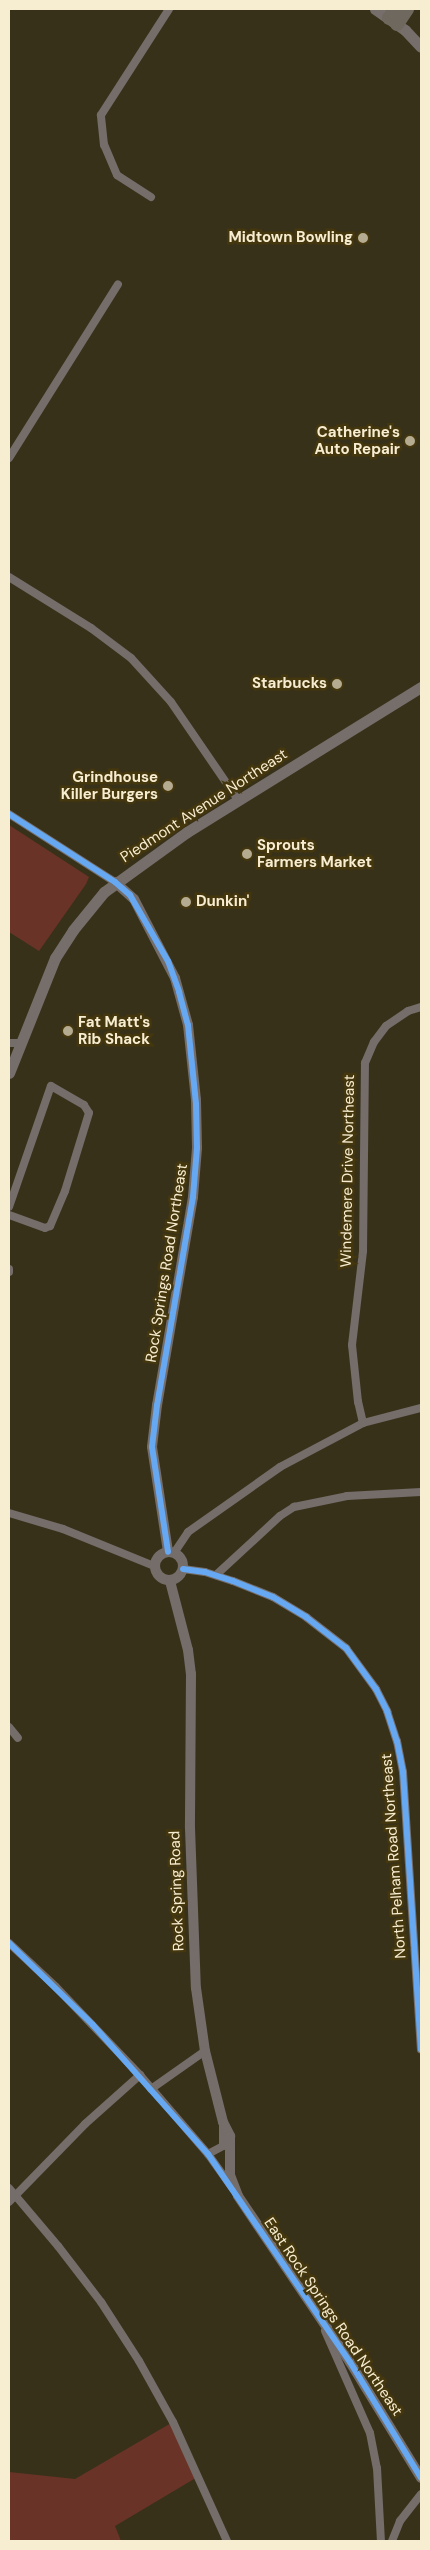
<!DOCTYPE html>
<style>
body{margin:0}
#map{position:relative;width:430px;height:2550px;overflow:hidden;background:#38311a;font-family:"DM Sans",sans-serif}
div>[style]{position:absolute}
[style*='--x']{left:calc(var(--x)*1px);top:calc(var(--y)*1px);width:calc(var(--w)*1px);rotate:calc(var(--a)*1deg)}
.green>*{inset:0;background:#6a3328}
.minor>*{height:8px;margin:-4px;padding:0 4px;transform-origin:4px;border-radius:4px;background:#746d6a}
.tertiary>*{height:10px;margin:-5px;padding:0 5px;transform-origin:5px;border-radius:5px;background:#746d6a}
.tertiary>.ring{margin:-5px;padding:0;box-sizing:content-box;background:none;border:10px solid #746d6a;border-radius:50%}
.secondary>*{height:11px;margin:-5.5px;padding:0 5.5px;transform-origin:5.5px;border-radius:5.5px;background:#766e6a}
.motorway>*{height:14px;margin:-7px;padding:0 7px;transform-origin:7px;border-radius:7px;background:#6f685e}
.cycleway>*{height:6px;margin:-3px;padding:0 3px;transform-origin:3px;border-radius:3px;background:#66a8f1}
.dots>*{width:14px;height:14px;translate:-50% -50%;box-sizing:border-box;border:2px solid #45370d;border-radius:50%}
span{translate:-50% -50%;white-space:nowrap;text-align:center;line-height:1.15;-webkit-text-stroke:5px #45370d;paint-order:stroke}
.poi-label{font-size:15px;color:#f7edd1;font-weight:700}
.right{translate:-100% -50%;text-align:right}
.left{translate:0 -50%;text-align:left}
.street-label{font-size:15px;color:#f7edd1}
.frame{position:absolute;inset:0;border:10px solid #f7edd1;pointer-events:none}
</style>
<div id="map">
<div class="green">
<div style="clip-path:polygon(9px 825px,89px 877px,86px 884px,39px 951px,9px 932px)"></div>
<div style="clip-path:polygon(173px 2422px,199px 2476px,115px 2526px,121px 2541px,9px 2541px,9px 2472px,75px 2479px)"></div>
</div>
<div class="minor">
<div style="--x:151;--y:197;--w:40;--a:-147.1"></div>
<div style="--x:117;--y:175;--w:33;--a:-113"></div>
<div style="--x:104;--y:145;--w:30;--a:-96"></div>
<div style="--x:101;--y:115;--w:126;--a:-57.3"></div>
<div style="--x:9;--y:458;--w:205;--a:-57.9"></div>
<div style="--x:9;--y:577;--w:97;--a:31.9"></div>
<div style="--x:91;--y:628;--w:50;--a:36.9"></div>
<div style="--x:131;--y:658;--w:59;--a:47.7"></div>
<div style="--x:171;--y:702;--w:119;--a:55.6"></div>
<div style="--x:9;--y:814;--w:126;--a:32.7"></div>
<div style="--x:9;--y:1043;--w:10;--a:0"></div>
<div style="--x:9;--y:1207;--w:128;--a:-70.9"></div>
<div style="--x:51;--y:1086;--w:38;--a:30"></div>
<div style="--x:84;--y:1105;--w:9;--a:58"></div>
<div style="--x:89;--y:1113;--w:82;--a:107.1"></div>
<div style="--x:65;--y:1191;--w:38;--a:113"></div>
<div style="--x:50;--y:1226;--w:5;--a:158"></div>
<div style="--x:45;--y:1228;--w:38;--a:-160"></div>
<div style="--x:9;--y:1269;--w:3;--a:90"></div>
<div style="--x:363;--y:1423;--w:22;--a:-103"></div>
<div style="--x:358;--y:1402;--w:57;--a:-96"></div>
<div style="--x:352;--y:1345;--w:95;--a:-83.3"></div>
<div style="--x:363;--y:1251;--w:188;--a:-89.4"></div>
<div style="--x:365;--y:1063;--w:23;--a:-67"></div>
<div style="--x:374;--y:1042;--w:20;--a:-53"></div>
<div style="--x:386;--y:1026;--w:27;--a:-34"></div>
<div style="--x:408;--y:1011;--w:14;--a:-17"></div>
<div style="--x:9;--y:1513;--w:56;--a:16.5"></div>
<div style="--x:63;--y:1529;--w:98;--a:22.1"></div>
<div style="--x:174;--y:1553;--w:25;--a:-56"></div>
<div style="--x:188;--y:1532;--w:113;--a:-35.2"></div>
<div style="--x:280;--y:1467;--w:94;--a:-27.9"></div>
<div style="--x:363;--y:1423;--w:60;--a:-14.5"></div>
<div style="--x:183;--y:1569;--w:22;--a:8"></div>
<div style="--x:205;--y:1572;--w:29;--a:18"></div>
<div style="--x:233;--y:1581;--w:43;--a:21.8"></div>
<div style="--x:273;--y:1597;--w:39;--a:31"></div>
<div style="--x:306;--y:1617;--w:51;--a:37.8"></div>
<div style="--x:346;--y:1648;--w:51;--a:53.8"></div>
<div style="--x:376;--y:1689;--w:25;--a:63"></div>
<div style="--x:387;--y:1711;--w:32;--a:72"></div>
<div style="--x:397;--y:1741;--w:32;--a:79"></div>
<div style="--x:403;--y:1772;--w:278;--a:86.3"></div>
<div style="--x:216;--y:1575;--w:87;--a:-42.7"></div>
<div style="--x:280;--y:1516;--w:17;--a:-33"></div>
<div style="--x:294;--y:1507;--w:54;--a:-11.7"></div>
<div style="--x:347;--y:1496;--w:74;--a:-3.1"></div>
<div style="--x:9;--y:1727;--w:14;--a:51"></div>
<div style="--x:9;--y:1943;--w:64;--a:43.1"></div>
<div style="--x:56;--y:1987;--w:122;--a:46.3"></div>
<div style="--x:140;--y:2075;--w:104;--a:49.3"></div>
<div style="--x:208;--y:2154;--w:43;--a:54.5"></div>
<div style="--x:151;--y:2089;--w:66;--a:-35.1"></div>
<div style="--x:208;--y:2154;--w:17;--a:-28"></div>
<div style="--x:223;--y:2146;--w:22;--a:-90"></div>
<div style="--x:9;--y:2188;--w:76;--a:49.8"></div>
<div style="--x:58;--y:2246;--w:71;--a:52.5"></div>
<div style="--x:101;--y:2302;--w:70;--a:57.2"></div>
<div style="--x:139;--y:2361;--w:70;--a:60.9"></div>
<div style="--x:173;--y:2422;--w:131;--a:65.6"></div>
<div style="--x:9;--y:2202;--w:109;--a:-45.7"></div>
<div style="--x:85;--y:2124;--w:74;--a:-41.7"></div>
<div style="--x:325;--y:2331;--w:111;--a:66.2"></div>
<div style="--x:370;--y:2433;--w:36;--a:79"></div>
<div style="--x:377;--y:2468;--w:73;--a:86.9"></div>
<div style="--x:392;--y:2541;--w:22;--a:-68"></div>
<div style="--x:400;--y:2521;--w:34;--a:-52"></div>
</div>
<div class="tertiary">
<div style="--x:115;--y:882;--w:25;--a:42"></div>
<div style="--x:134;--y:899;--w:89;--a:62.6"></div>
<div style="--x:175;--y:978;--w:49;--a:74.5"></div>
<div style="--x:188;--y:1025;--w:75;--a:83.9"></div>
<div style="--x:196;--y:1100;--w:48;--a:88.8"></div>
<div style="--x:197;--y:1148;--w:49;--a:94.7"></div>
<div style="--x:193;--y:1197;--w:211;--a:99.8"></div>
<div style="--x:157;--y:1405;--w:42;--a:96.8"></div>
<div style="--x:152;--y:1447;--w:106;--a:81.3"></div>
<div class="ring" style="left:155px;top:1552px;width:18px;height:18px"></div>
<div style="--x:170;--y:1581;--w:71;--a:75.4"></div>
<div style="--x:188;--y:1650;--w:24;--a:83"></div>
<div style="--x:191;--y:1674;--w:154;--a:90.4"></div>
<div style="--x:190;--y:1828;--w:160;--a:87.9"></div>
<div style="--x:196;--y:1988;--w:64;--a:81.9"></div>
<div style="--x:205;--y:2051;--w:73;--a:75.8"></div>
<div style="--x:223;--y:2122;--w:16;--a:63"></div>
<div style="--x:230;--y:2136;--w:39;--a:90"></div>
<div style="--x:230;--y:2175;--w:22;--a:69"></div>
<div style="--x:238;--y:2196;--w:200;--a:56"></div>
<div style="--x:350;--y:2362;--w:136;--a:58.5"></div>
</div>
<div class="secondary">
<div style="--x:375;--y:9;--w:37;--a:35"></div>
<div style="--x:405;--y:30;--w:23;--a:47"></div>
<div style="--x:9;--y:1073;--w:124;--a:-68.2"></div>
<div style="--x:55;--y:958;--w:33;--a:-57"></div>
<div style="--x:73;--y:930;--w:49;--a:-50.8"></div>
<div style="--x:104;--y:892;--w:102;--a:-35.9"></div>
<div style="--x:187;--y:832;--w:275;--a:-31.8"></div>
</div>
<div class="motorway">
<div style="--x:389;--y:18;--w:11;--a:-52"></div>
<div style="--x:397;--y:24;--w:18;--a:-56"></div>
</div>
<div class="cycleway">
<div style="--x:9;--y:814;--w:126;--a:32.7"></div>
<div style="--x:115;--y:882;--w:20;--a:41"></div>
<div style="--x:130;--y:895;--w:76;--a:60.1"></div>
<div style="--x:168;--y:961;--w:33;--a:70"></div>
<div style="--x:179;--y:992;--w:34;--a:75"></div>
<div style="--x:188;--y:1025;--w:79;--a:84.2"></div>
<div style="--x:196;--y:1104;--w:44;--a:88.7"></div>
<div style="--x:197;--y:1148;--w:49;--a:94.7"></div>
<div style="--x:193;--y:1197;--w:211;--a:99.8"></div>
<div style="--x:157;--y:1405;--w:42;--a:96.8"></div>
<div style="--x:152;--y:1447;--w:106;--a:81.3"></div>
<div style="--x:183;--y:1569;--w:22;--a:8"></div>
<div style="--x:205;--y:1572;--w:29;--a:18"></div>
<div style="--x:233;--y:1581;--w:43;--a:21.8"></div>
<div style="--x:273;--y:1597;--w:39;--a:31"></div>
<div style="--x:306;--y:1617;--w:51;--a:37.8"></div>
<div style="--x:346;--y:1648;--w:51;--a:53.8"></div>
<div style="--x:376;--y:1689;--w:25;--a:63"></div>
<div style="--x:387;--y:1711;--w:32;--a:72"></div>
<div style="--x:397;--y:1741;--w:32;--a:79"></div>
<div style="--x:403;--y:1772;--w:278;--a:86.3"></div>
<div style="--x:9;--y:1943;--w:117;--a:44.3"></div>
<div style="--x:93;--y:2025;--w:173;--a:48.3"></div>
<div style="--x:208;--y:2154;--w:252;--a:55.7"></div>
<div style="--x:350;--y:2362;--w:136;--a:58.5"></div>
</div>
<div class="dots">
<div style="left:363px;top:238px;background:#b4ab91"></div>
<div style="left:410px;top:441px;background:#b4ab91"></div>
<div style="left:337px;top:684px;background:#b4ab91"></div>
<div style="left:168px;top:786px;background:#b4ab91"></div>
<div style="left:247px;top:854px;background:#b4ab91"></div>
<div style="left:186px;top:902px;background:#b4ab91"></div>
<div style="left:68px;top:1031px;background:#b4ab91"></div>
</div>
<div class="poi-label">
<span class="right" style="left:353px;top:238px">Midtown Bowling</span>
<span class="right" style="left:400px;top:441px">Catherine's<br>Auto Repair</span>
<span class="right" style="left:327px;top:684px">Starbucks</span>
<span class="right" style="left:158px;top:786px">Grindhouse<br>Killer Burgers</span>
<span class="left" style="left:257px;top:854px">Sprouts<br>Farmers Market</span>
<span class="left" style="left:196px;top:902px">Dunkin'</span>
<span class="left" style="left:78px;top:1031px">Fat Matt's<br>Rib Shack</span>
</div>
<div class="street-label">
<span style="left:204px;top:806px;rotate:-33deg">Piedmont Avenue Northeast</span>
<span style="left:348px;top:1171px;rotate:-89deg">Windemere Drive Northeast</span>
<span style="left:167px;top:1263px;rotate:-81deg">Rock Springs Road Northeast</span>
<span style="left:394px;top:1856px;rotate:-94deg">North Pelham Road Northeast</span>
<span style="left:177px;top:1891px;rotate:-92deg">Rock Spring Road</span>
<span style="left:333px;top:2317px;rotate:56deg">East Rock Springs Road Northeast</span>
</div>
<div class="frame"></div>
</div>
